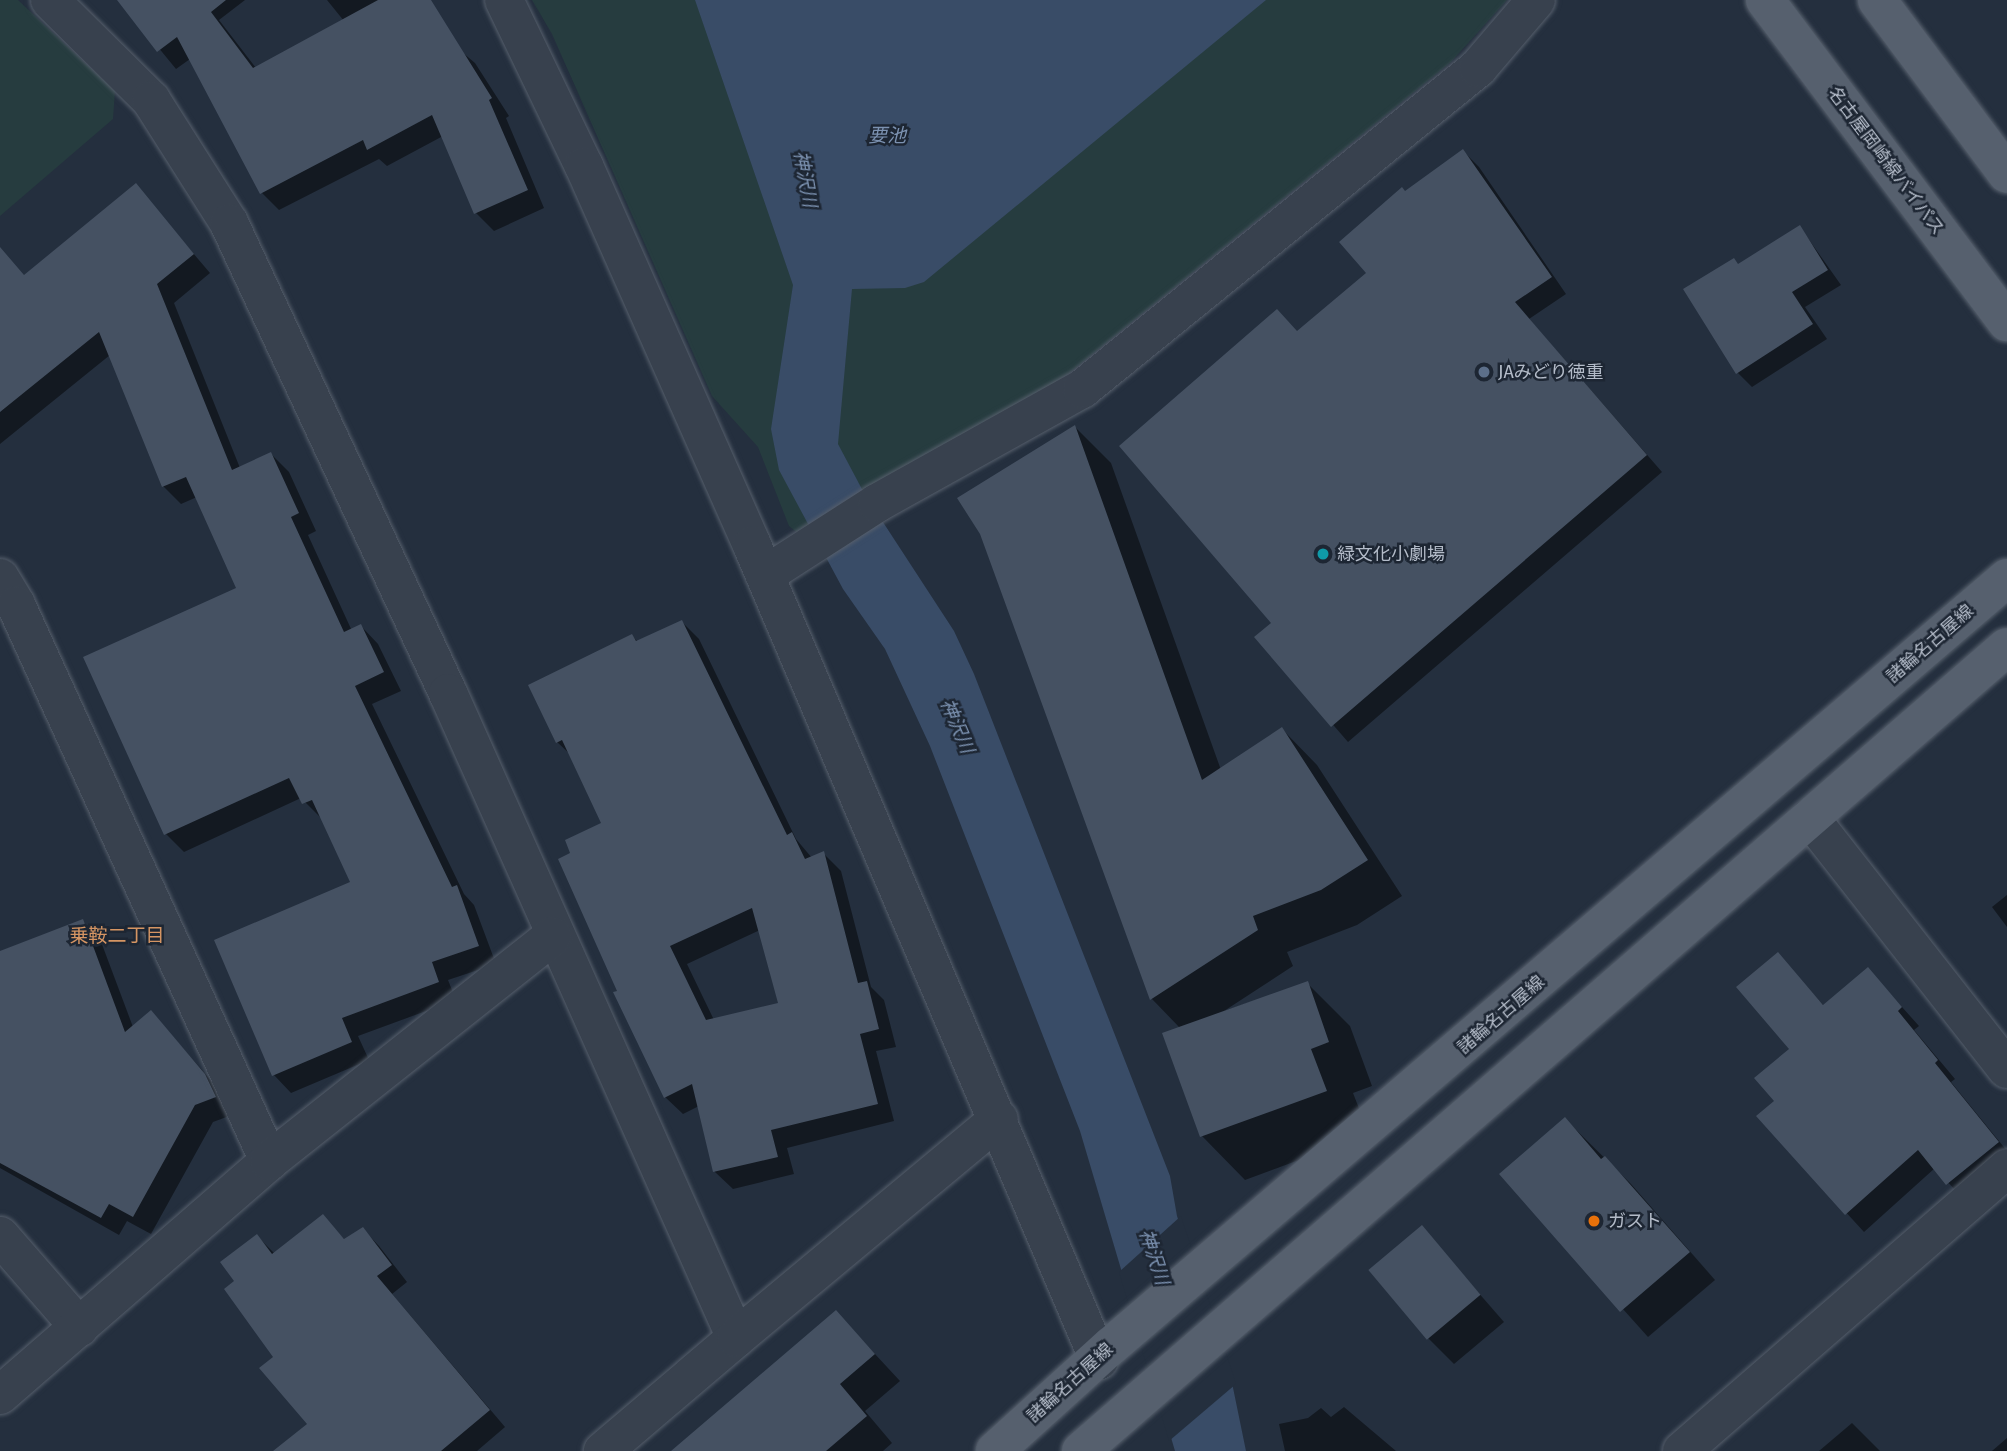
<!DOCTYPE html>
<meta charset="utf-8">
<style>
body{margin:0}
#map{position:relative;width:2007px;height:1451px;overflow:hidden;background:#242f3e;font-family:"Fira Sans","Noto Sans JP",sans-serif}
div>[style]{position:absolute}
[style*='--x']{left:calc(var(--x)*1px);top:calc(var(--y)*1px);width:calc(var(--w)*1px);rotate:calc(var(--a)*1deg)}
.green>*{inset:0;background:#263c3f}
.water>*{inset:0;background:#394c67}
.pier>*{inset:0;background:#242f3e}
.shadow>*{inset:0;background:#0007}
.building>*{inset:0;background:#455162;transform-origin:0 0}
.roads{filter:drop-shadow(0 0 2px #565f6c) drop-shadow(0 0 2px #565f6c)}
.minor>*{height:38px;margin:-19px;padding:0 19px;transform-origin:19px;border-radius:19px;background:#38414e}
.tertiary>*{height:38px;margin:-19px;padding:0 19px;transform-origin:19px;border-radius:19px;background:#38414e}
.primary>*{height:38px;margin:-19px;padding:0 19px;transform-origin:19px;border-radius:19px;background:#56606e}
.dots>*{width:19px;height:19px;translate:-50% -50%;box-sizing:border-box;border:4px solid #1d2633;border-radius:50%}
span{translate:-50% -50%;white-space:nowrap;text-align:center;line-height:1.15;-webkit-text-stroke:5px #1d2633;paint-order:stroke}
.street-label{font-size:18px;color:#b4bcc9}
.poi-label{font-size:18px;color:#b4bcc9}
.left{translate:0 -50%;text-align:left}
.water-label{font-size:19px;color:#7c92b1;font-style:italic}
.neighbourhood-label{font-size:19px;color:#d59563}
</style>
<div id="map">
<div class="green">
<div style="clip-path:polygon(0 0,18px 0,115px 91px,113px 119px,0 216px)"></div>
<div style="clip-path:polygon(532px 0,1507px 0,1451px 62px,1067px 375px,864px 496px,804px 538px,789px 526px,758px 447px,712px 396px,552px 34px)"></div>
</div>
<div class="water">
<div style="clip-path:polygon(695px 0,1266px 0,924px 282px,905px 288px,852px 289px,838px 444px,864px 493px,954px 631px,974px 674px,1170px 1176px,1177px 1216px,1231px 1378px,1246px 1451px,1175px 1451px,1080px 1131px,930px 746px,885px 649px,843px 589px,779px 470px,771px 429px,793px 285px)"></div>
</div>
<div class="pier">
<div style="clip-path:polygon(1181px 1216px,1236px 1384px,1169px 1441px,1119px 1272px)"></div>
</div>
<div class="shadow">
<div style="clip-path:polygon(124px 0,245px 0,219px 20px,256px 68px,344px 21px,327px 0,400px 0,475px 63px,509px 116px,506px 118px,544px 208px,494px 231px,476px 213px,443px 136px,387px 166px,379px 159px,279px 210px,261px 192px,190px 59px,176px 69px,121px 2px)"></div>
<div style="clip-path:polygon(1463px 151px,1479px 167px,1566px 294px,1529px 319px,1662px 472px,1348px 742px,1257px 637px,1273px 623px,1298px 333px,1368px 273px,1405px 194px)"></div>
<div style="clip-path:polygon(135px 185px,210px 273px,174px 303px,240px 468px,271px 454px,289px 472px,316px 531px,308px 535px,352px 631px,361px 626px,378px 644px,401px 691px,372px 704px,464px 894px,474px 905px,496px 964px,448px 980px,456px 1000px,358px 1036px,369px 1060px,291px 1093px,274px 1075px,353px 883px,323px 820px,301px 798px,184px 852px,166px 834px,239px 588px,197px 497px,181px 504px,163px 486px,110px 355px,0 444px,0 271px,25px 276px)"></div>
<div style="clip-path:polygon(1800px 227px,1841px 285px,1805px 307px,1827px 339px,1752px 387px,1738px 373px,1739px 265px)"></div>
<div style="clip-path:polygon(1075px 427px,1111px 463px,1221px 770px,1282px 729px,1317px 765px,1402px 896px,1357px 925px,1287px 952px,1293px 966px,1224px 1011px,1307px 983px,1350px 1026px,1372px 1086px,1353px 1093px,1369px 1134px,1245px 1180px,1202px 1136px,1180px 1028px,1152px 999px,981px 533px)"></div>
<div style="clip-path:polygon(evenodd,682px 622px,699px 639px,796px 839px,812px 858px,823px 853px,841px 871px,871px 987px,884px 1000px,896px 1047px,876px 1051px,894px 1121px,787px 1148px,794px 1174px,733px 1189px,715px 1172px,699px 1106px,683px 1114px,665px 1097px,619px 991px,573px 854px,603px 824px,572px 756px,557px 742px,632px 636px,638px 642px,682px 622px,760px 930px,780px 1004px,714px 1020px,687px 964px,760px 930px)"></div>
<div style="clip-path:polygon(2007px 895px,2007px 927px,1992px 907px)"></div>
<div style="clip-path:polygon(82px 921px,100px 939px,133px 1027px,151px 1012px,223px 1094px,232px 1115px,213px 1122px,151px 1234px,127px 1221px,119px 1235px,0 1168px,0 953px)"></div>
<div style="clip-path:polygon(1778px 955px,1824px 1006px,1868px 969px,1919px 1026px,1914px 1030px,1955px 1079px,1951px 1082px,2007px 1151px,1965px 1201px,1935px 1168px,1864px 1232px,1758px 1116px,1776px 1102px,1791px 1050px)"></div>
<div style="clip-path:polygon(1565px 1119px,1631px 1184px,1715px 1280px,1648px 1337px,1502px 1174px)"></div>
<div style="clip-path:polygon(323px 1217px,345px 1240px,363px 1229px,379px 1246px,407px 1282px,392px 1294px,505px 1427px,477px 1451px,276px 1451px,310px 1424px,237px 1282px,257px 1236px,275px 1254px)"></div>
<div style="clip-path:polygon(1422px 1228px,1504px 1322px,1454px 1364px,1428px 1338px)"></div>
<div style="clip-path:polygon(836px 1312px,900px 1381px,865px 1411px,892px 1443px,883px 1451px,674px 1451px)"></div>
<div style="clip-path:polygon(1344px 1407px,1396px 1451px,1285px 1451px,1279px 1424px,1308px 1418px,1321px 1408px,1331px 1417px)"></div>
<div style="clip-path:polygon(1852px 1423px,1880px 1451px,1819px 1451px)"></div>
<div style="clip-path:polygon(2007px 1438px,2007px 1451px,1992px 1451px)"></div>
</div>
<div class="building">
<div style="clip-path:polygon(117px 0,226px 0,211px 12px,253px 68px,378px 0,431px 0,492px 98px,489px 100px,528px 190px,474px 214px,432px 115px,367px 150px,363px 140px,260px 194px,177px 37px,157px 52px)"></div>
<div style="clip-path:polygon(1463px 149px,1552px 277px,1515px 302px,1647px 455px,1331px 727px,1254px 637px,1271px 623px,1119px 446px,1277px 309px,1297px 331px,1366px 273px,1339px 242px,1402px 187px,1405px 191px)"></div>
<div style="clip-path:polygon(136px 183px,194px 254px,157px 284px,232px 470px,271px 452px,299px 513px,291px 517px,344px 632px,361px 624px,384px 672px,355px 686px,452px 887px,457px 885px,479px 946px,432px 962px,439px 982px,342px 1018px,352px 1042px,272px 1076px,214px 940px,350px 882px,312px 800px,302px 804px,289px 778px,164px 835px,83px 657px,236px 588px,186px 477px,162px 487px,99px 332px,0 412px,0 247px,24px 275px)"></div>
<div style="clip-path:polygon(1800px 225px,1828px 270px,1792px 292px,1813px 324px,1736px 374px,1683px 289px,1734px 258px,1738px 264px)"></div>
<div style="clip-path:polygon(1075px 425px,1202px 780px,1282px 727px,1368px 860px,1321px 890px,1253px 916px,1258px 930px,1150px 1000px,980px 534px,957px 498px)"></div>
<div style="clip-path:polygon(evenodd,682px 620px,787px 835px,792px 832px,805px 859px,824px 851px,858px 983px,867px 981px,879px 1029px,860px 1034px,878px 1104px,771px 1130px,778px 1157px,713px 1172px,692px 1084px,664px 1098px,613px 992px,617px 991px,558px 859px,570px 853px,565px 840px,601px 823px,562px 740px,556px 743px,528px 685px,632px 634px,636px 641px,682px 620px,752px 908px,778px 1003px,706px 1020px,670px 946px,752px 908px)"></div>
<div style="clip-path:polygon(83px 919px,125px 1032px,151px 1010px,205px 1074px,216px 1097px,195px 1105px,133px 1217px,109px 1204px,101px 1218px,0 1163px,0 951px)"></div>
<div style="clip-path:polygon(1778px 952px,1823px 1005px,1868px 967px,1902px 1007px,1898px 1011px,1938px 1060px,1935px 1063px,1999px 1142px,1946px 1185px,1918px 1150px,1845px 1215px,1756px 1116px,1774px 1101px,1754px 1078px,1789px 1049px,1736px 987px)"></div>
<div style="clip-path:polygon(1308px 981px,1329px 1042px,1311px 1049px,1327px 1091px,1200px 1137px,1162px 1033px)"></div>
<div style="clip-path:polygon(1565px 1117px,1601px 1159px,1605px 1156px,1690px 1252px,1620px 1312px,1499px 1174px)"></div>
<div style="clip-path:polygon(323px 1214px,344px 1239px,363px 1227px,392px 1265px,377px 1276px,490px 1410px,441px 1451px,273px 1451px,307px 1424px,259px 1368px,273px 1357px,224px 1289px,234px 1281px,220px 1262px,257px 1234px,272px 1254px)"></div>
<div style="left:1422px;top:1225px;width:91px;height:70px;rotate:50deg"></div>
<div style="clip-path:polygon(836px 1310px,875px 1354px,840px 1384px,867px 1416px,826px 1451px,671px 1451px)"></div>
</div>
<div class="roads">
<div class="minor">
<div style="--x:50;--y:0;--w:142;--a:44.7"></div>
<div style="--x:151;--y:100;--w:146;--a:57.6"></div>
<div style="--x:229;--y:223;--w:519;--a:65.02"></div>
<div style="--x:448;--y:693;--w:706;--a:65.94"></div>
<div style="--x:736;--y:1338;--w:175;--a:139.6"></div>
<div style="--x:765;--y:575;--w:133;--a:-32.7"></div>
<div style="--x:877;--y:503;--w:235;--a:-29.1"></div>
<div style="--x:1082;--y:389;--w:510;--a:-39.03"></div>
<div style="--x:1478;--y:68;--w:89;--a:-49.5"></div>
<div style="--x:0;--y:578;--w:31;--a:59"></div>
<div style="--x:16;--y:605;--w:611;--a:65.53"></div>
<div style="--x:1810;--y:818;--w:319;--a:51.9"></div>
<div style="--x:0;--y:1236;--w:121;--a:49"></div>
<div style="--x:736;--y:1338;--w:342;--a:-39.8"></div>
<div style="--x:0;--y:1395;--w:357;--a:-41"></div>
<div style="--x:269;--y:1161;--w:362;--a:-38.4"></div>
<div style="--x:1682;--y:1451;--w:431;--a:-41"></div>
</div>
<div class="tertiary">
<div style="--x:504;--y:0;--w:184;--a:64.3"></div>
<div style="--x:584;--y:166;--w:415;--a:66.1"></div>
<div style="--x:752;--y:545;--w:886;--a:66.94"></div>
</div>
<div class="primary">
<div style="--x:1765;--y:0;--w:403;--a:53.1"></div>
<div style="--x:1877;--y:0;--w:217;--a:53.2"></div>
<div style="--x:995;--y:1451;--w:156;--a:-42.2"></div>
<div style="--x:1111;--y:1346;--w:1180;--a:-40.6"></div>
<div style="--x:1081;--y:1451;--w:1226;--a:-40.97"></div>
</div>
</div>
<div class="dots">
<div style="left:1484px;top:372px;background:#5c6f8a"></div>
<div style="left:1323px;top:554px;background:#0f9aa8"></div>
<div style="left:1594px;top:1221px;background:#e8710a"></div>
</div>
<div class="street-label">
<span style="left:1886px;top:161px;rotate:53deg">名古屋岡崎線バイパス</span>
<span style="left:1930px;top:644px;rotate:-41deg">諸輪名古屋線</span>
<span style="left:1501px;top:1015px;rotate:-41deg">諸輪名古屋線</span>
<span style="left:1070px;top:1383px;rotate:-42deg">諸輪名古屋線</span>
</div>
<div class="poi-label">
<span class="left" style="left:1498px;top:372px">JAみどり徳重</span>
<span class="left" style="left:1337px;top:554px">緑文化小劇場</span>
<span class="left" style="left:1608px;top:1221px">ガスト</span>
</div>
<div class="water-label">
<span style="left:887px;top:136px">要池</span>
<span style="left:805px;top:179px;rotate:80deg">神沢川</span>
<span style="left:957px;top:726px;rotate:67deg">神沢川</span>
<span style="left:1154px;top:1257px;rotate:72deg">神沢川</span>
</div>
<div class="neighbourhood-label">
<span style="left:117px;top:936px">乗鞍二丁目</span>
</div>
</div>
